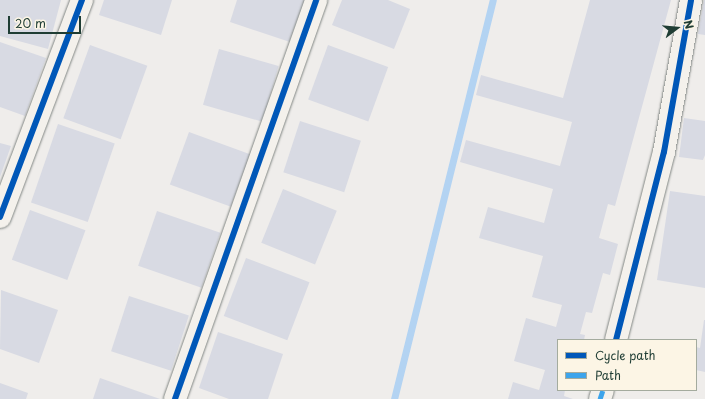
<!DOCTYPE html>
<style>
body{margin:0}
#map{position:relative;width:705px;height:399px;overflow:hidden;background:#efedeb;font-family:"Playpen Sans",sans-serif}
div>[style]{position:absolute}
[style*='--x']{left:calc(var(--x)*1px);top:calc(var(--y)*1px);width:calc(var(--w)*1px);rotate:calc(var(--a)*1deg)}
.stream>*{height:7px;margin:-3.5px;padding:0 3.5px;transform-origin:3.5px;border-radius:3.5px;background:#b3d3f2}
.building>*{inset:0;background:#d8dae3;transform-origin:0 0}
.roads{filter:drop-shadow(0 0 1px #828784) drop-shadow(0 0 1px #828784)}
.minor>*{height:22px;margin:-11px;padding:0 11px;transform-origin:11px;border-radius:11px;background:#f4f1ec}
.quiet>*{height:5px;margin-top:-2.5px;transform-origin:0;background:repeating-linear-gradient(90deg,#3da4eb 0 10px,transparent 0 15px)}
.cycleway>*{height:6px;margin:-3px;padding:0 3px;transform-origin:3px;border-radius:3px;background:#0057b8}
span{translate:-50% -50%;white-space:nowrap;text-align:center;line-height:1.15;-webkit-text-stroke:3.5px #fcf5e5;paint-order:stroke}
.legend{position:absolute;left:557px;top:339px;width:140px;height:52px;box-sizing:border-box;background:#fcf5e5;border:1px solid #a4ab9e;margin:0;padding:5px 7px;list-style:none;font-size:12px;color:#1f3d34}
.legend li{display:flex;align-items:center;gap:8px;height:20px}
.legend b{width:20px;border:1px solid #a4ab9e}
.north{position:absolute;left:657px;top:8px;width:40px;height:40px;-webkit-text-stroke:3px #fcf5e5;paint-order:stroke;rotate:74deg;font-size:11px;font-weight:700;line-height:16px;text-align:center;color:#1f3d34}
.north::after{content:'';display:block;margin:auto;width:14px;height:18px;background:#1f3d34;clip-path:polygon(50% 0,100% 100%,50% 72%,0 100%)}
.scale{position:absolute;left:8px;top:16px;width:73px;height:18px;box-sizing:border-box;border:2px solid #1f3d34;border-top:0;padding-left:5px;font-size:12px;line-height:14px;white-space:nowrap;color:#1f3d34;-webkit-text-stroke:3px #fcf5e5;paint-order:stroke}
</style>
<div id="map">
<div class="stream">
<div style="--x:394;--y:399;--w:411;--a:-76.1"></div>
</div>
<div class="building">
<div style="clip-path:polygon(0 0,61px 0,48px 49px,0 36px)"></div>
<div style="clip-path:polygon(104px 0,172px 0,161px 35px,99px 15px)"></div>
<div style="clip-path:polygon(237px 0,307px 0,293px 43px,230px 22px)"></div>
<div style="clip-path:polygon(342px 0,388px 0,410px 9px,394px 49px,332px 25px)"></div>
<div style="clip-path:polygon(590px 0,671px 0,615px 206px,608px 204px,599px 238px,618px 244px,610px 275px,603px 273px,592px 313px,586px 312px,580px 334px,585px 335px,584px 340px,558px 340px,558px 390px,565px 390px,564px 396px,573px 399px,508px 399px,513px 382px,539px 390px,545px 370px,514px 361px,526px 318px,556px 327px,562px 305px,532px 297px,543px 256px,479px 238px,488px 207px,544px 223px,553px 189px,460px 162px,466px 140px,560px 166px,572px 122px,476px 95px,481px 75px,563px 98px)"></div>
<div style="clip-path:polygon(704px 0,705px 0,705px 35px,698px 34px)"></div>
<div style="clip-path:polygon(0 42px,46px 58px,25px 116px,0 107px)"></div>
<div style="left:90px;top:45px;width:61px;height:78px;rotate:20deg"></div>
<div style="left:328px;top:45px;width:64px;height:58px;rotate:20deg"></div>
<div style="left:219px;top:49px;width:62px;height:58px;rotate:16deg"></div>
<div style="clip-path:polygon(684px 118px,705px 121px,705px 155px,703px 160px,679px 157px)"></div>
<div style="left:300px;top:121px;width:64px;height:54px;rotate:18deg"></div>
<div style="left:58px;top:124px;width:60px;height:83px;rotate:19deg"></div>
<div style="left:189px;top:132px;width:65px;height:56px;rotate:20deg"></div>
<div style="clip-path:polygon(0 143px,11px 146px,0 177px)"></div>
<div style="left:283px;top:189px;width:58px;height:58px;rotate:22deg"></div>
<div style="clip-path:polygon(670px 191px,705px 196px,705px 288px,657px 280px)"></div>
<div style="left:30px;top:210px;width:59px;height:53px;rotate:20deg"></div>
<div style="left:157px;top:211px;width:67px;height:58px;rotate:19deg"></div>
<div style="left:246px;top:258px;width:68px;height:62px;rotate:21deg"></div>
<div style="clip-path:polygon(1px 290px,58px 310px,39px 363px,0 349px)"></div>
<div style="left:129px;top:296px;width:63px;height:58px;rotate:18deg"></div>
<div style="clip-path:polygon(704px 320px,705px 320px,705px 372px,696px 370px,696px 347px,700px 348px)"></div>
<div style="clip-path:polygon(218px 332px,283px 354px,268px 399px,229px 399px,199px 388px)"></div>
<div style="clip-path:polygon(100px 378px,160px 399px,93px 399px)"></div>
<div style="clip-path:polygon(0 383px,28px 393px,26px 399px,0 399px)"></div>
</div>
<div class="roads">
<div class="minor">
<div style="--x:0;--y:217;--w:232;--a:-69.3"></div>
<div style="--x:616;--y:340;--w:194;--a:-75.7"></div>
<div style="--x:664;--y:152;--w:154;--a:-79.9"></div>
<div style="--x:175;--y:399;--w:423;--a:-70.5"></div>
<div style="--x:600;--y:399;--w:9;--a:-72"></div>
</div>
</div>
<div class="quiet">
<div style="--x:600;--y:399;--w:9;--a:-72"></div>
</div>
<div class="cycleway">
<div style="--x:0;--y:217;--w:232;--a:-69.3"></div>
<div style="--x:616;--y:340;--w:194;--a:-75.7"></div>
<div style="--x:664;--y:152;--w:154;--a:-79.9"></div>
<div style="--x:175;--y:399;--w:423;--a:-70.5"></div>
</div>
<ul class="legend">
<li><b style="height:5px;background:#0057b8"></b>Cycle path</li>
<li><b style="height:5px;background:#3da4eb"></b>Path</li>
</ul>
<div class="north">N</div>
<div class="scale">20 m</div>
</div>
